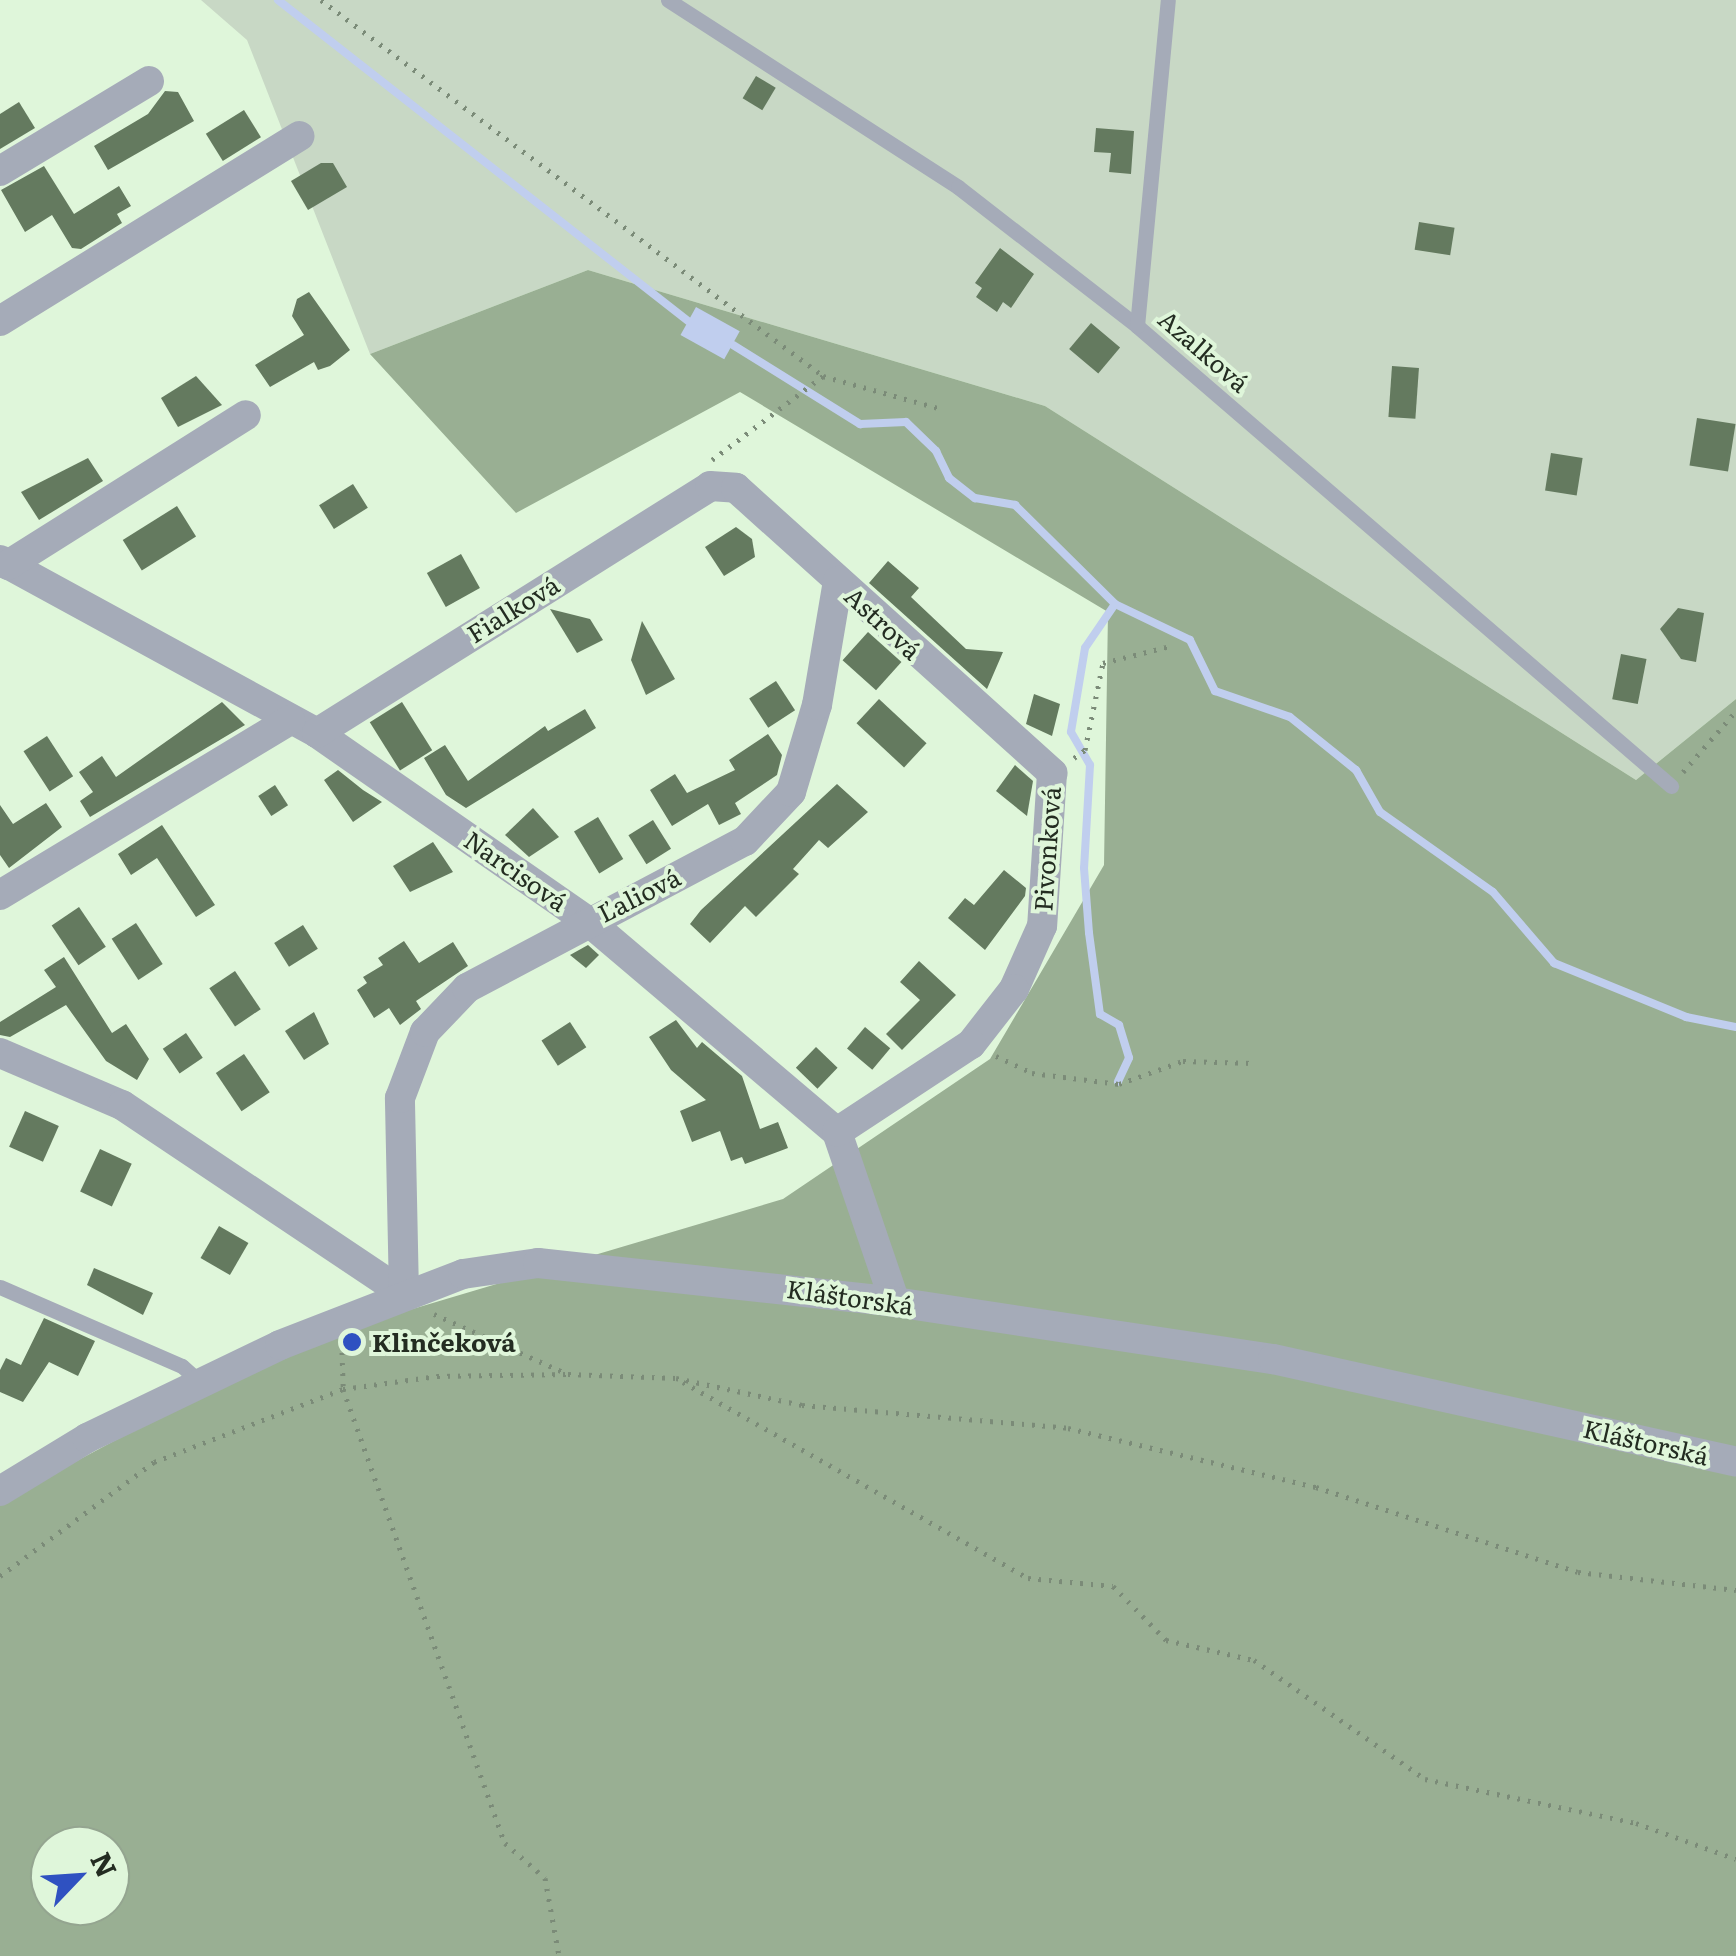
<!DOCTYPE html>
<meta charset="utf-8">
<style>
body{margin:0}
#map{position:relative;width:1736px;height:1956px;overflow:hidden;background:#dff6da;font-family:Literata,serif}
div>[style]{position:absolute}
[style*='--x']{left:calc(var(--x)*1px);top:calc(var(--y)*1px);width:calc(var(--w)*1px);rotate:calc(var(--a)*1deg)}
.green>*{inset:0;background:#c8d8c5}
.forest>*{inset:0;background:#99af93}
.water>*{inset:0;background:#c0ceee;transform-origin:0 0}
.stream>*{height:8px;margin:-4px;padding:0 4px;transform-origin:4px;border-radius:4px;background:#c0ceee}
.building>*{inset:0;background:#647a5f;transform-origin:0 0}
.path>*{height:5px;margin-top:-2.5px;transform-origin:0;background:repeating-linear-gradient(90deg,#7b8b78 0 2.5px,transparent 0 10.5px)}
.service>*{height:15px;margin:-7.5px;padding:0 7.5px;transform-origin:7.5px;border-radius:7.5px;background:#a5abb8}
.minor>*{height:30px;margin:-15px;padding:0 15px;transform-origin:15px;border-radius:15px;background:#a5abb8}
.tertiary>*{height:30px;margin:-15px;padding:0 15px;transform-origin:15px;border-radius:15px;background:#a5abb8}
.dots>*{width:28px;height:28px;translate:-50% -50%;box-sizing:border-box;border:5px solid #dff6da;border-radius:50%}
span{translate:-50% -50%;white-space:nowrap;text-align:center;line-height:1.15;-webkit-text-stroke:8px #dff6da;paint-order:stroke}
.street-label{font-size:25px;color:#232c21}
.poi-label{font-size:25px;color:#232c21;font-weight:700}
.left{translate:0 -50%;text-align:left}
.north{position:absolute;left:30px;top:1826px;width:100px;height:100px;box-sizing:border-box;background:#dff6da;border:2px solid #94a590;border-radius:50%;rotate:65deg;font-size:28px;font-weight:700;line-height:40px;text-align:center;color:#232c21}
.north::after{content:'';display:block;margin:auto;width:35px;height:45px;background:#2f51c1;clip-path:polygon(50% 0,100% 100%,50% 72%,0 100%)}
</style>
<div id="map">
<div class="green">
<div style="clip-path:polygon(201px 0,1736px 0,1736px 699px,1636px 780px,1045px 406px,588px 270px,370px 354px,247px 40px)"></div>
</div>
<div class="forest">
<div style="clip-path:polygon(evenodd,588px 270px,1045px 406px,1636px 780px,1736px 699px,1736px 1956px,0 1956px,0 1502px,295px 1344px,783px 1199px,990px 1059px,1104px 865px,1108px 612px,740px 392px,516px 513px,370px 354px,588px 270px,50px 1846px,110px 1846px,110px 1906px,50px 1906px,50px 1846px)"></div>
</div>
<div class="water">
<div style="left:696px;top:307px;width:50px;height:32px;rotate:29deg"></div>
</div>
<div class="stream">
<div style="--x:278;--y:0;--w:521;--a:38.06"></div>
<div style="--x:733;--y:345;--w:150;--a:31.9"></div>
<div style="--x:860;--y:424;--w:46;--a:-2.5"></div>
<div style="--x:906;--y:422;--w:42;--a:44"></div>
<div style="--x:936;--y:451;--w:30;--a:64"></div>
<div style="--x:949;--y:478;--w:33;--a:38"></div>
<div style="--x:975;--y:498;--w:41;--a:9.9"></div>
<div style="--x:1015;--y:505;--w:141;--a:44.7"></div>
<div style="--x:1115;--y:604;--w:83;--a:25.6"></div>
<div style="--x:1190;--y:640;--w:57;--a:63.9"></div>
<div style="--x:1215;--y:691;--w:79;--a:19.1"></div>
<div style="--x:1290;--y:717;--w:85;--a:38.8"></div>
<div style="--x:1356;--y:770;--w:48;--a:60.3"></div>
<div style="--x:1380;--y:812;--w:138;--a:35.3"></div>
<div style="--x:1493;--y:892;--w:94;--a:49.3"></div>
<div style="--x:1554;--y:963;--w:143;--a:22.2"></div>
<div style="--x:1686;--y:1017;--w:51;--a:11.3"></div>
<div style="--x:1115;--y:604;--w:53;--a:124.3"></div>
<div style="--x:1085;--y:648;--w:85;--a:99.5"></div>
<div style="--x:1071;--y:732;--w:38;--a:60"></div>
<div style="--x:1090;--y:765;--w:103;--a:93.3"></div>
<div style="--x:1084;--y:868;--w:65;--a:85.6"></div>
<div style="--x:1089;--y:933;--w:82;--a:82.3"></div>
<div style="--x:1100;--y:1014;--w:22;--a:30"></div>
<div style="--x:1119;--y:1025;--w:34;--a:73"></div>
<div style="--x:1129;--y:1058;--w:26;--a:115"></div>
</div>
<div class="building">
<div style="left:756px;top:76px;width:23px;height:26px;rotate:31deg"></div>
<div style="clip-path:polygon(165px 91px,178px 92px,194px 121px,108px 170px,94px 146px,148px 114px)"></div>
<div style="clip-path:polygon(19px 102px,35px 128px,0 149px,0 114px)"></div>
<div style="left:244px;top:110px;width:32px;height:45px;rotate:58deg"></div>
<div style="clip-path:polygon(1096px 128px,1134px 131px,1131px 174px,1109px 172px,1111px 153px,1094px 152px)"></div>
<div style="clip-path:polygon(321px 163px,333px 163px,347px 187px,308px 210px,291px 181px)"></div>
<div style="clip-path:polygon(44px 166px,74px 214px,119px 186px,131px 206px,117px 214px,122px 223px,81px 249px,72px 248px,52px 215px,25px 232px,1px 190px)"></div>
<div style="left:1419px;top:222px;width:36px;height:28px;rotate:9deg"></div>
<div style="clip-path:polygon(1000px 248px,1034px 274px,1011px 308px,1003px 302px,997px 312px,976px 297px,982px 288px,975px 283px)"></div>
<div style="clip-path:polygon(309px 292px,350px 350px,330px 366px,318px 370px,314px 362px,270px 387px,255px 365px,304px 335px,292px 316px,297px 299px)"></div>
<div style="left:1091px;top:323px;width:38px;height:34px;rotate:40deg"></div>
<div style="left:1392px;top:366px;width:27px;height:51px;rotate:4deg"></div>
<div style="clip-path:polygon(196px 376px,222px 405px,178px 427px,161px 398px)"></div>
<div style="left:1697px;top:418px;width:39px;height:48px;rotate:9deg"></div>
<div style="left:1551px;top:453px;width:32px;height:38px;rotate:9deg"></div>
<div style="clip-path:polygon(88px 458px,103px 481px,39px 520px,21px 492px)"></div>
<div style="left:353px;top:484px;width:28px;height:40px;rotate:58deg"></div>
<div style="left:177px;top:506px;width:36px;height:64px;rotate:58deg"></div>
<div style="clip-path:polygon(736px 527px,752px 539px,755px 557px,724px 576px,705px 547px)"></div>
<div style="left:461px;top:554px;width:39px;height:39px;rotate:61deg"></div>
<div style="clip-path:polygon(888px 561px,919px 588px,911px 597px,966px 649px,1003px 652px,987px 689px,869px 583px)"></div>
<div style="clip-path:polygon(1678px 608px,1704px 613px,1696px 662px,1681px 659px,1660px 629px)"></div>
<div style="clip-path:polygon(550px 609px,590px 619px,603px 640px,577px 653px)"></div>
<div style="clip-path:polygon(642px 621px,675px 679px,646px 695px,631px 660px)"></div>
<div style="left:868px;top:632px;width:45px;height:38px;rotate:42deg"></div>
<div style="left:1621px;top:654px;width:26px;height:46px;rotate:11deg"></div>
<div style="left:776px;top:681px;width:35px;height:32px;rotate:57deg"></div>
<div style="clip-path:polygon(1034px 694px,1060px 704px,1052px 736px,1026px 724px)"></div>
<div style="left:879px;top:699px;width:65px;height:33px;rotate:43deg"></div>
<div style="clip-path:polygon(222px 702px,245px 725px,90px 817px,80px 801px,93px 792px,79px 772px,102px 756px,116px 777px)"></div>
<div style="left:402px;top:702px;width:57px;height:38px;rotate:58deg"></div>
<div style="clip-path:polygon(585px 709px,596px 728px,466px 808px,446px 795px,424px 758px,445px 745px,468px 781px,545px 726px,548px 731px)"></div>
<div style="clip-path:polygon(768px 734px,782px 755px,777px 775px,735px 803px,741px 814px,719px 825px,708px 804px,672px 826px,650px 790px,675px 774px,687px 793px,735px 770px,729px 760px)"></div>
<div style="left:47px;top:736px;width:48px;height:28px;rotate:57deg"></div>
<div style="clip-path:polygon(1015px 765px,1033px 781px,1027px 816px,996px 791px)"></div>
<div style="clip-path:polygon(338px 770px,363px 790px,382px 802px,353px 822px,324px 780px)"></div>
<div style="clip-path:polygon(837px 784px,868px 812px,828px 848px,819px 840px,793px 869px,799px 874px,756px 917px,745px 906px,710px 943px,690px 924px,701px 910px)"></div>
<div style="left:275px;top:785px;width:24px;height:20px;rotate:57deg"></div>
<div style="clip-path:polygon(46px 803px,62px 827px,9px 868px,0 855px,0 805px,13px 824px)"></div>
<div style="clip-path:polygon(533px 808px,559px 837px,529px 857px,505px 835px)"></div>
<div style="left:598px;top:817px;width:49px;height:28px;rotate:59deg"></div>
<div style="left:653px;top:820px;width:34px;height:29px;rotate:58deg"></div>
<div style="clip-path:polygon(162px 825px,215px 905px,196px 917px,157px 858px,131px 875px,118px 854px)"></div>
<div style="clip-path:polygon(433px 842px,453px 872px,410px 892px,393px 866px)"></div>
<div style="clip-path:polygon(1004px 870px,1026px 888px,1025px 896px,985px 950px,948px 918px,965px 898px,974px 905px)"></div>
<div style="left:79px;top:907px;width:48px;height:33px;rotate:56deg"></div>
<div style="left:136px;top:923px;width:49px;height:29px;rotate:57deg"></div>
<div style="left:303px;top:925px;width:28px;height:34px;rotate:58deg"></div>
<div style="clip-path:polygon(404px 941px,419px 963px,453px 942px,468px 966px,416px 1001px,421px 1009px,400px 1025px,389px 1008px,374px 1018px,357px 990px,367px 983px,363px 977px,383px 965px,378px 958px)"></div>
<div style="clip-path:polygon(588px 945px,599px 955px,586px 968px,570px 955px)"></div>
<div style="clip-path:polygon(64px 957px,112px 1033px,126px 1024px,149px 1059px,137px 1080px,106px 1061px,66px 1005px,10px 1037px,0 1035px,0 1022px,56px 987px,44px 970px)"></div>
<div style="clip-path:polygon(919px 961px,956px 995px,902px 1050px,886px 1034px,920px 1000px,900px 982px)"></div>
<div style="left:235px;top:971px;width:46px;height:31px;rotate:56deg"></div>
<div style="clip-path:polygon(314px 1012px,329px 1044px,304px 1060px,285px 1031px)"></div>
<div style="clip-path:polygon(676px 1020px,697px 1048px,702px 1042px,742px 1076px,760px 1129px,778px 1122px,788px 1148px,745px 1164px,742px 1157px,731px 1161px,720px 1131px,692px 1142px,680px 1111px,706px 1100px,671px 1070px,649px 1037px)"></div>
<div style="left:570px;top:1022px;width:30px;height:34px;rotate:57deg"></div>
<div style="left:865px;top:1027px;width:33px;height:28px;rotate:40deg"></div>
<div style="left:186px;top:1033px;width:30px;height:28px;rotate:56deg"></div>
<div style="left:816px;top:1047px;width:30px;height:29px;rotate:44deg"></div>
<div style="left:244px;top:1054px;width:46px;height:34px;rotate:56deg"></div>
<div style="left:25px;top:1111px;width:37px;height:39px;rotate:24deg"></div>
<div style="left:100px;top:1149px;width:35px;height:47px;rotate:25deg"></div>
<div style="left:219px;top:1226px;width:34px;height:37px;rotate:30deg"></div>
<div style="clip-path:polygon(94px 1268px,153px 1293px,143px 1315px,87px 1285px)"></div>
<div style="clip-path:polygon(44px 1318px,95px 1341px,78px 1376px,49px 1362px,23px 1402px,0 1392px,0 1370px,6px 1358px,21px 1365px)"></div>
</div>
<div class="path">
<div style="--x:321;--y:0;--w:627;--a:36.83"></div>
<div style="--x:823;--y:376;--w:139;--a:142.9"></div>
<div style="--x:823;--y:376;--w:119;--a:15.5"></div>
<div style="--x:1074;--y:758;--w:14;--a:-36"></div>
<div style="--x:1085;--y:750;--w:89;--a:-78.3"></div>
<div style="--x:1103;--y:663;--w:69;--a:-14.2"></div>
<div style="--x:1683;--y:772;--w:81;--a:-49"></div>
<div style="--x:996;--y:1056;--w:40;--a:25"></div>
<div style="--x:1032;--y:1073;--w:88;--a:7.2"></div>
<div style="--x:1119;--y:1084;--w:68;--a:-19.8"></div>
<div style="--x:1183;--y:1061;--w:70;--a:1.6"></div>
<div style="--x:434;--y:1314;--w:144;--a:24.2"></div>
<div style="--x:342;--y:1352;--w:37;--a:88"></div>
<div style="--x:343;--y:1389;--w:482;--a:70.4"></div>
<div style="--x:505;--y:1843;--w:53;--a:41.2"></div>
<div style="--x:545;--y:1878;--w:79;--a:79.8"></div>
<div style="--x:683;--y:1382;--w:397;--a:29.6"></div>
<div style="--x:1028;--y:1578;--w:85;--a:5.4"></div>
<div style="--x:1113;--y:1586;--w:76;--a:45.5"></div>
<div style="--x:1166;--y:1640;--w:90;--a:12.8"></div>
<div style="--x:1254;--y:1660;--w:208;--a:34.8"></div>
<div style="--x:1425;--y:1779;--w:216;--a:11.8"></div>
<div style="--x:1636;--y:1823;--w:106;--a:19.8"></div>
<div style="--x:0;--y:1576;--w:192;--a:-36.5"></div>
<div style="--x:154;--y:1462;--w:203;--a:-21.1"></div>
<div style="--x:343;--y:1389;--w:95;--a:-7.9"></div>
<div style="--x:437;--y:1376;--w:131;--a:-0.9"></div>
<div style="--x:568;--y:1374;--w:108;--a:2.1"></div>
<div style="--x:676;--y:1378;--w:129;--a:12.1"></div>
<div style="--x:802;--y:1405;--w:267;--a:4.9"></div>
<div style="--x:1068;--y:1428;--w:255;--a:13.4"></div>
<div style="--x:1316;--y:1487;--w:275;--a:18"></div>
<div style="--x:1578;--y:1572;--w:159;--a:6.5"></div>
</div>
<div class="service">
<div style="--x:668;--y:0;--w:345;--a:32.8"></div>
<div style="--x:958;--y:187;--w:227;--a:37.8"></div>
<div style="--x:1137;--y:326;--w:705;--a:40.74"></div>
<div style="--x:1137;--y:326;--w:327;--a:-84.6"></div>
<div style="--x:0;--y:1287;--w:198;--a:23.5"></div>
<div style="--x:182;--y:1366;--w:24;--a:42"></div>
</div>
<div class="minor">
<div style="--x:0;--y:171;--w:174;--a:-31.1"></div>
<div style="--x:0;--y:321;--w:352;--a:-31.7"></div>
<div style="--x:0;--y:560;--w:361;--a:28.6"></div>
<div style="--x:317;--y:733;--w:330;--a:34.8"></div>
<div style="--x:588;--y:921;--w:326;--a:40.3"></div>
<div style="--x:837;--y:1132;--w:180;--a:71.2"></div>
<div style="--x:8;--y:565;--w:281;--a:-32.2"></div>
<div style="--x:317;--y:733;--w:464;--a:-32.1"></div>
<div style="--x:710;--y:486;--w:26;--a:4"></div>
<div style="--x:736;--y:488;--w:426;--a:42"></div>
<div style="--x:1052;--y:773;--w:153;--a:93.7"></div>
<div style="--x:1042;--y:926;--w:69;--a:114"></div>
<div style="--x:1014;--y:989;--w:70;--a:128"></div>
<div style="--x:971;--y:1044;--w:160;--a:146.7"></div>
<div style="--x:0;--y:895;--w:339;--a:-31.1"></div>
<div style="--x:0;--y:1053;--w:133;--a:23.1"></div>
<div style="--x:122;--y:1105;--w:339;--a:33.8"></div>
<div style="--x:404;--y:1294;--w:196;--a:-91.2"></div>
<div style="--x:400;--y:1098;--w:71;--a:-69.3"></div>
<div style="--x:425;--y:1032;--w:61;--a:-46.3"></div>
<div style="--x:467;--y:988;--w:314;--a:-27.9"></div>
<div style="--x:745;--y:841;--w:67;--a:-46.8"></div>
<div style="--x:791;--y:792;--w:91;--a:-73.4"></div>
<div style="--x:817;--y:705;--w:126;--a:-80.4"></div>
</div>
<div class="tertiary">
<div style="--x:0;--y:1491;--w:102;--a:-31.3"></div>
<div style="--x:87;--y:1438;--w:214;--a:-25.7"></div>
<div style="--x:280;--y:1345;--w:196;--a:-21.2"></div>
<div style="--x:463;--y:1274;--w:76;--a:-8.3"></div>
<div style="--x:538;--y:1263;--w:359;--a:6.2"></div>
<div style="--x:895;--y:1302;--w:382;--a:8.6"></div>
<div style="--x:1273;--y:1359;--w:474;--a:12.5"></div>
</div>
<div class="dots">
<div style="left:352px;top:1342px;background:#2f51c1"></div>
</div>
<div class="street-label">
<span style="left:1204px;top:351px;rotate:41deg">Azalková</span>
<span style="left:513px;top:609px;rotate:-32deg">Fialková</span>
<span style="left:883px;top:623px;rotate:43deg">Astrová</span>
<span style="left:1047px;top:849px;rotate:-86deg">Pivonková</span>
<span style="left:516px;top:871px;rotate:35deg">Narcisová</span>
<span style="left:639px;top:895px;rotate:-27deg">Ľaliová</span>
<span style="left:850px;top:1297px;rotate:8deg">Kláštorská</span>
<span style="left:1646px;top:1442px;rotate:13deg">Kláštorská</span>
</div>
<div class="poi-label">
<span class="left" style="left:372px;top:1342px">Klinčeková</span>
</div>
<div class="north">N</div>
</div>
